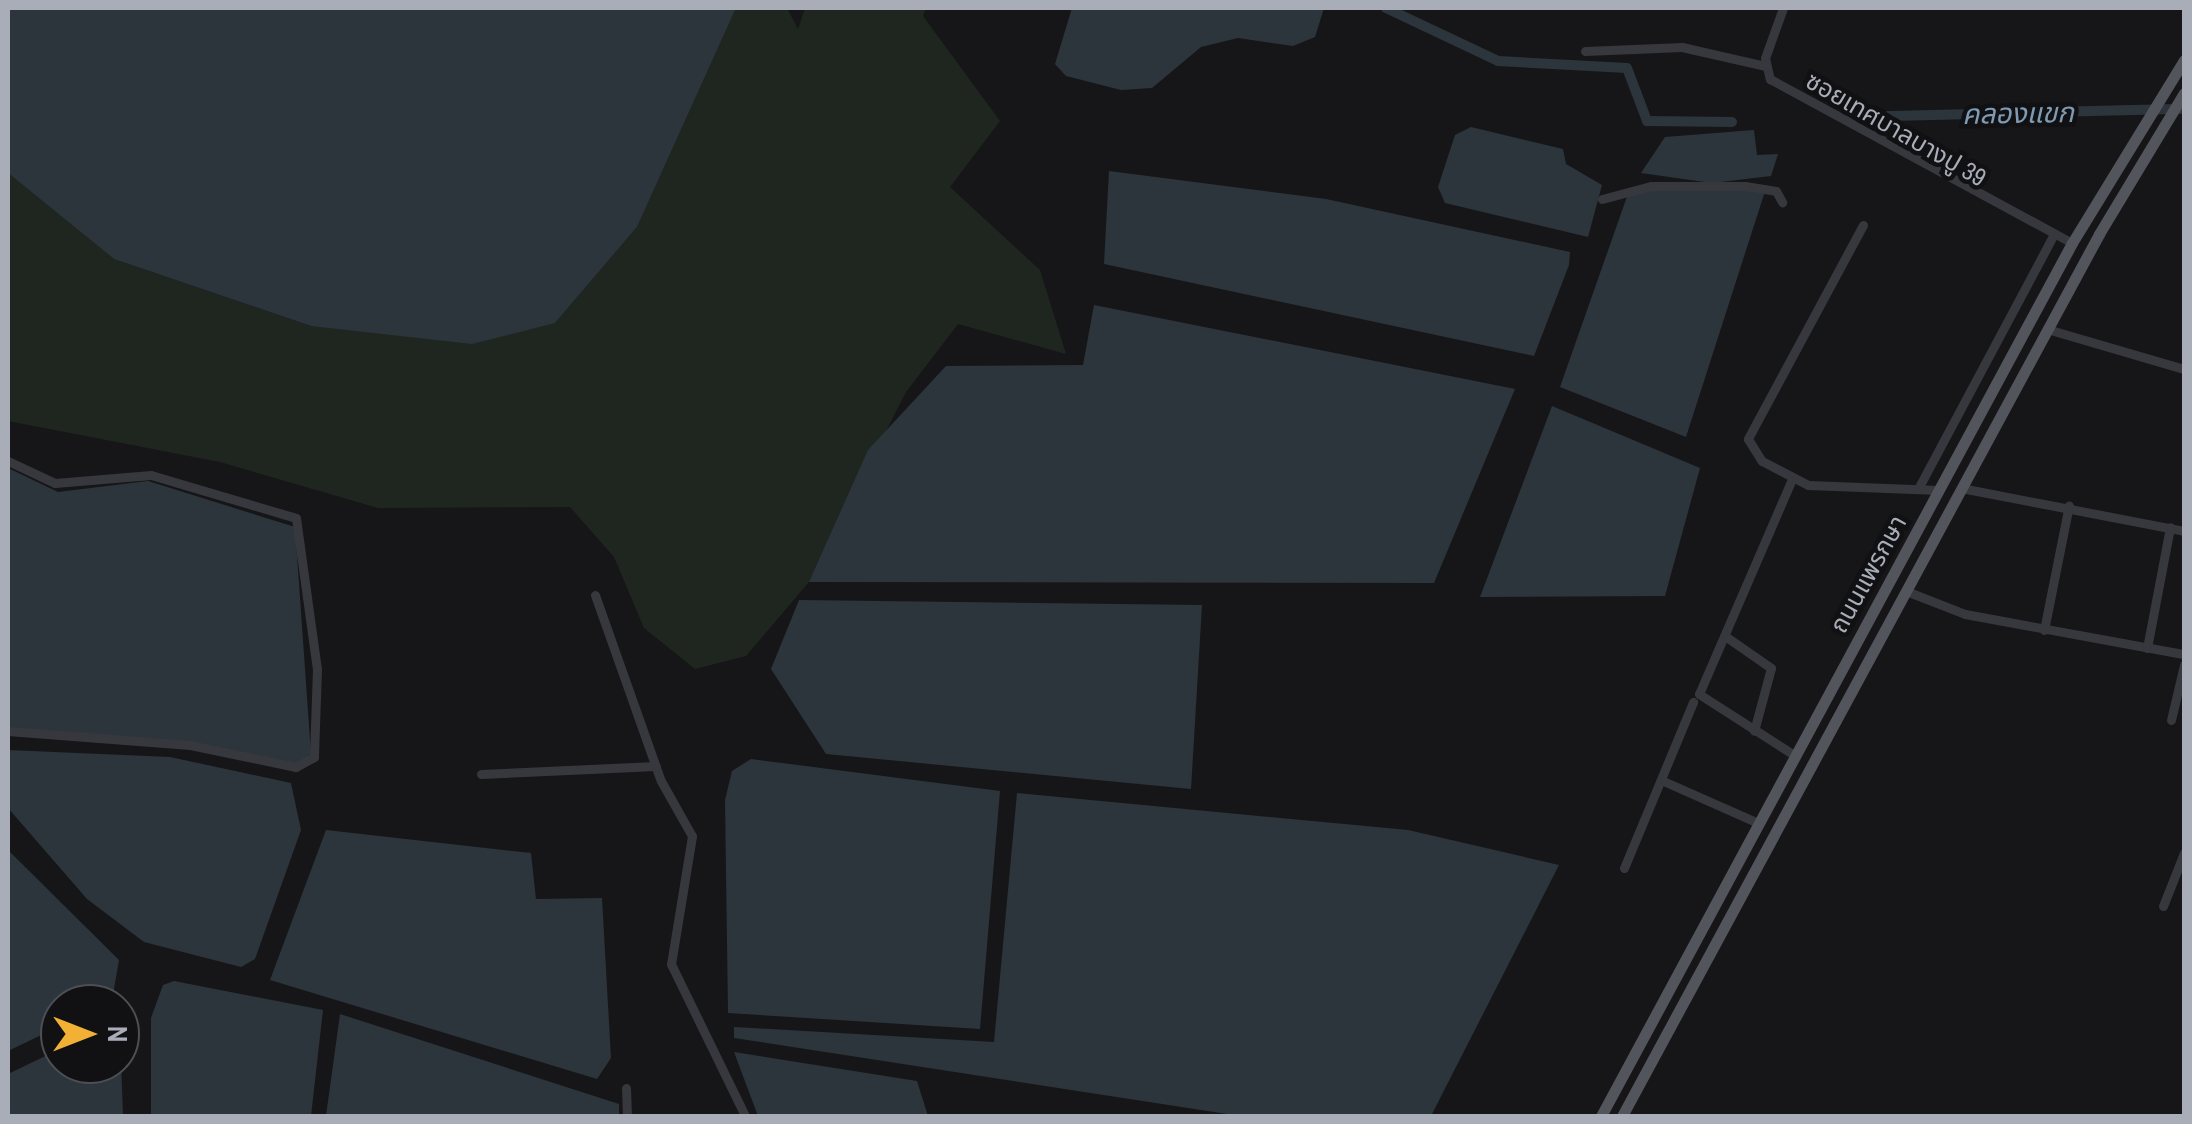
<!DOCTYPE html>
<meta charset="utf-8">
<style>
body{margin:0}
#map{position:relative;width:2192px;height:1124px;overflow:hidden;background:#161618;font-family:"Archivo Narrow","Noto Sans Thai",sans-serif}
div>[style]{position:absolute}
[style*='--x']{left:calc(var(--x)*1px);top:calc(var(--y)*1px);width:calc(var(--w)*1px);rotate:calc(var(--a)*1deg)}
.green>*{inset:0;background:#1e261f}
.water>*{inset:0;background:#2c353c}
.canal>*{height:10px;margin:-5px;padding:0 5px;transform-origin:5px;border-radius:5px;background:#2c353c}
.minor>*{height:9px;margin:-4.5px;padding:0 4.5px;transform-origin:4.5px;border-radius:4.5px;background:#37383d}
.major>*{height:11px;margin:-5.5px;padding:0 5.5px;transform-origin:5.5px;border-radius:5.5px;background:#53555c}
span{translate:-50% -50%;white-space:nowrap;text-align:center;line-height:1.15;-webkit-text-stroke:9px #111113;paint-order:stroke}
.street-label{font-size:25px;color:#a8adb8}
.water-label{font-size:28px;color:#7f9bb3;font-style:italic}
.frame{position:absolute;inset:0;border:10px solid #a8adb8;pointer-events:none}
.north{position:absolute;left:40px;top:984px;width:100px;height:100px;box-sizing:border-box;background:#111113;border:2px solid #4d4f55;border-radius:50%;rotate:90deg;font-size:28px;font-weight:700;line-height:40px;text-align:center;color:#a8adb8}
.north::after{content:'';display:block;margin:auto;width:35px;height:45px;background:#f2b134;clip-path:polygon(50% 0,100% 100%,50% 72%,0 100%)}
</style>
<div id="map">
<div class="green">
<div style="clip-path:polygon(736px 8px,787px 8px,798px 29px,805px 8px,926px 8px,923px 16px,1000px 121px,950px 187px,1040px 270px,1066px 354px,958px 324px,906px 392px,809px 582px,746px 656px,695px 669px,644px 628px,614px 557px,570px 507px,378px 508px,220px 462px,8px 421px,8px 173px,114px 259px,311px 326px,555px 323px,637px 227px)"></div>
</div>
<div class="water">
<div style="clip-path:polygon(8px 8px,736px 8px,637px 227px,555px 323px,472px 344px,311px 326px,114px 259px,8px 173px)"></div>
<div style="clip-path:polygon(1072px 8px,1324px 8px,1315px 37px,1293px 46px,1238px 38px,1201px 47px,1152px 88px,1121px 90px,1066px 76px,1055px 64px)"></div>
<div style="clip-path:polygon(1471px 127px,1563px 149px,1566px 164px,1602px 185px,1588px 237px,1445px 203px,1438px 187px,1455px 135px)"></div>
<div style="clip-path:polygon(1754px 130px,1757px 155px,1778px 154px,1771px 176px,1712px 183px,1641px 173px,1665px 137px)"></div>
<div style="clip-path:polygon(1109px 171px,1326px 199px,1570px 252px,1569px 265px,1534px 356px,1104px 264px)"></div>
<div style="clip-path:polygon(1767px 185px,1686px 437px,1560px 387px,1630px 188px)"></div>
<div style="clip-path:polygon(1094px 305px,1515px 389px,1434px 583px,809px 582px,868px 450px,946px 366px,1083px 365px)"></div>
<div style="clip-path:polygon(1552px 406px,1700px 468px,1665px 596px,1480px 597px)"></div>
<div style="clip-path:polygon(8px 468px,58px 492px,148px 481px,295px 527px,311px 754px,296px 766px,203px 746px,8px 729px)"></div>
<div style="clip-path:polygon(799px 600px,1202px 605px,1191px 789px,826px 754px,771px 669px)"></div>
<div style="clip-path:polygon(8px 750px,170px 757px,291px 783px,301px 830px,255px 959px,241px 967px,144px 942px,87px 899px,8px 808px)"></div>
<div style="clip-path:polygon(751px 759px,1000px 791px,980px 1029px,728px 1013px,725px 800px,732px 771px)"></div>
<div style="clip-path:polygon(1017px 793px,1408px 830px,1559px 865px,1431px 1116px,1240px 1116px,734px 1038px,734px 1027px,994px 1042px)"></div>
<div style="clip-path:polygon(326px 830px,531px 853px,536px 899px,602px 898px,611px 1058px,597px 1079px,270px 980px)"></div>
<div style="clip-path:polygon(8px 850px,119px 960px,113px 995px,102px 1004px,60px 1004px,60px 1026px,8px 1051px)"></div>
<div style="clip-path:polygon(174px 981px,323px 1010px,311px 1116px,151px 1116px,151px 1018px,163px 985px)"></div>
<div style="clip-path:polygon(340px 1014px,619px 1104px,619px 1116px,326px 1116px)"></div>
<div style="clip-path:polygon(120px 1030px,123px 1116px,8px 1116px,8px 1074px,60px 1049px,60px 1064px,120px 1064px)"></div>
<div style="clip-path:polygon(734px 1052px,917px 1081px,928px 1116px,758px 1116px)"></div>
</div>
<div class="canal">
<div style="--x:1386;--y:8;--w:124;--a:25.3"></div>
<div style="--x:1498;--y:61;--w:129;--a:3.1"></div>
<div style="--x:1627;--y:68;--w:57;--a:69.3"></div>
<div style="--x:1647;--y:121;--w:85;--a:0.7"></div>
<div style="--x:1851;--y:117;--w:333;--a:-1.4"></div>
</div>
<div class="minor">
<div style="--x:1783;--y:8;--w:53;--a:109.8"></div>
<div style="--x:1765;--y:58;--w:22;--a:77"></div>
<div style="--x:1770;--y:79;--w:344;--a:28.5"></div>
<div style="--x:1585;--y:51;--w:97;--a:-2.4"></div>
<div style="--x:1682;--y:47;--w:85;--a:12.9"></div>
<div style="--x:1602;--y:199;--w:51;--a:-14.9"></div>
<div style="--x:1651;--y:186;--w:94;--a:0"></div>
<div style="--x:1745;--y:186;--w:31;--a:9"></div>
<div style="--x:1776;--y:191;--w:13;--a:61"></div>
<div style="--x:1863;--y:225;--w:243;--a:118.3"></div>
<div style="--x:1748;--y:439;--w:26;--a:58"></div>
<div style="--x:1762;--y:461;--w:52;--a:27.6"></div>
<div style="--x:1808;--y:485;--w:131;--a:2.2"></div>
<div style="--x:2047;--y:329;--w:143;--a:16.3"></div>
<div style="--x:8;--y:461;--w:52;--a:25.1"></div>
<div style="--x:55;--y:483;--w:96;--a:-4.8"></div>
<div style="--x:151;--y:475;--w:151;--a:16.5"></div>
<div style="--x:296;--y:518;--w:152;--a:82.1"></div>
<div style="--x:317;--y:669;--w:88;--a:92"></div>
<div style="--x:314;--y:757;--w:21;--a:151"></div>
<div style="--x:296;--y:767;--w:108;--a:-168.3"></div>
<div style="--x:190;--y:745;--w:183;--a:-175.6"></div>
<div style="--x:1792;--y:479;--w:234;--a:113.4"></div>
<div style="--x:1699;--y:694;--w:113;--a:32.7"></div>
<div style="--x:1920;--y:485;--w:282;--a:-61.9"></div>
<div style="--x:1961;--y:488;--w:227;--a:10.9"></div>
<div style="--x:1906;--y:591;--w:63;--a:21.3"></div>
<div style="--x:1965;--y:614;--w:223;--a:10.4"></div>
<div style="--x:595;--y:595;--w:197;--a:70.5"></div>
<div style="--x:661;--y:781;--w:63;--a:60.6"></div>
<div style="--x:692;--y:836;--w:130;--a:99.3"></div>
<div style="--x:671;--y:964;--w:169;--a:64"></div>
<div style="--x:2044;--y:630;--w:127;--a:-78.7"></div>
<div style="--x:1725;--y:636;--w:56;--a:34.8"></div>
<div style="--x:1771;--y:668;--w:65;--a:105.1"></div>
<div style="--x:2147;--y:648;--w:123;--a:-79.2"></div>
<div style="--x:2171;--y:720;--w:57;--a:-76.7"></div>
<div style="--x:481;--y:774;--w:175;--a:-2.6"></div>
<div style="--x:1661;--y:780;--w:106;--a:23.9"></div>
<div style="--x:1624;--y:868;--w:180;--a:-67.4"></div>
<div style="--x:2163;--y:906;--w:57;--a:-68.4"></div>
<div style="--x:626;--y:1088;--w:28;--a:88"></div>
</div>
<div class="major">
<div style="--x:1601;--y:1116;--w:992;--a:-61.65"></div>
<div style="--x:2072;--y:243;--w:215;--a:-58.5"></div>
<div style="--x:1622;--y:1116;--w:1003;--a:-61.59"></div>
<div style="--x:2099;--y:234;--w:165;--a:-58.9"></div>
</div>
<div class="street-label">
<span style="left:1896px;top:129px;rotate:30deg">ซอยเทศบาลบางปู 39</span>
<span style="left:1868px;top:574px;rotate:-61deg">ถนนแพรกษา</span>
</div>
<div class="water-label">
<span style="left:2018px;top:113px;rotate:-1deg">คลองแขก</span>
</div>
<div class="frame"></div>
<div class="north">N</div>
</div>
